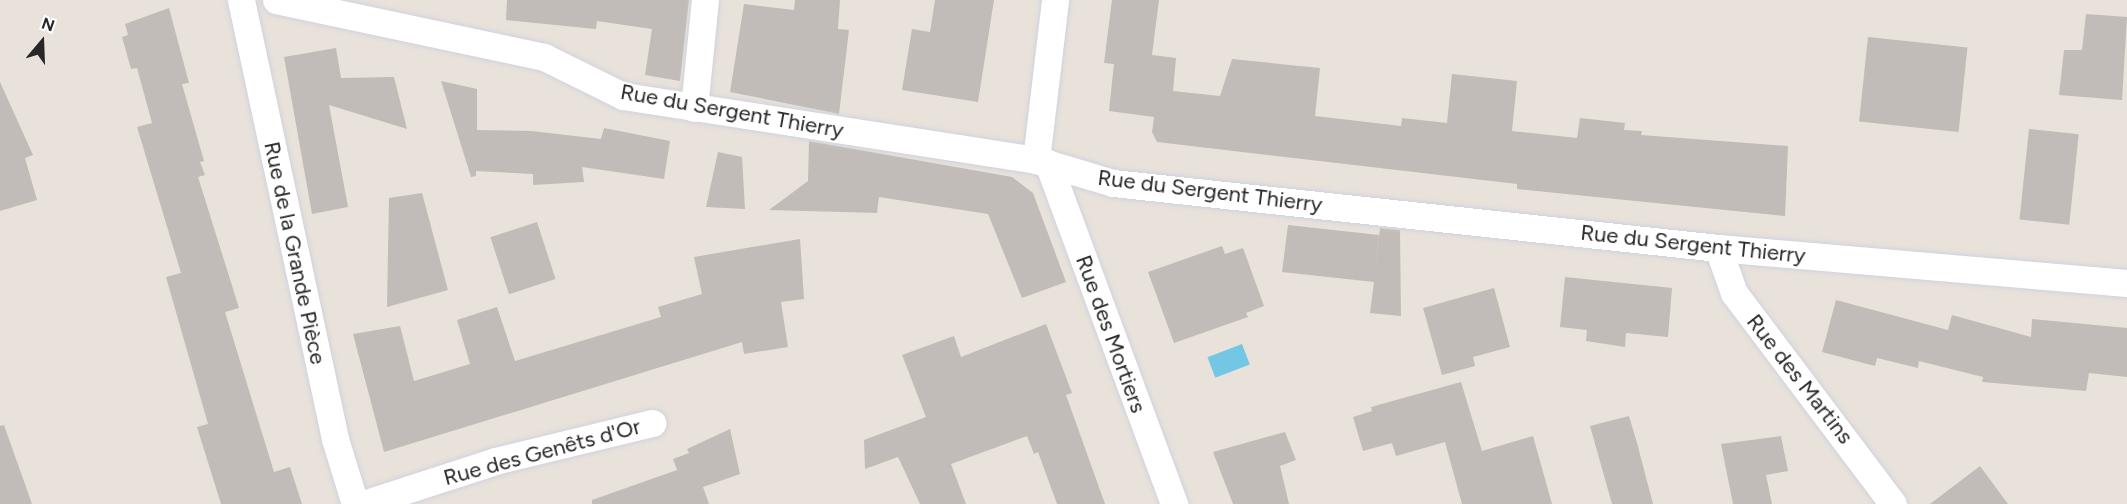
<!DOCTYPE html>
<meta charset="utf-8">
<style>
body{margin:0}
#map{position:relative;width:2127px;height:504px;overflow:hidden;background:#e9e2da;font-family:Figtree,sans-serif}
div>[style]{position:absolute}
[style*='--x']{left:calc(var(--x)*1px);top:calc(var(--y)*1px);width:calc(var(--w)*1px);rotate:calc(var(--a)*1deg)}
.water>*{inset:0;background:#73c7e5;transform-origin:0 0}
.building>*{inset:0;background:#c1bcb7;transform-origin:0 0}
.roads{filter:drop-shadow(0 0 2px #cfd2e0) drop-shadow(0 0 2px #cfd2e0)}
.minor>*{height:27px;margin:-13.5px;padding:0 13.5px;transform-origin:13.5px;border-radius:13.5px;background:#fff}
span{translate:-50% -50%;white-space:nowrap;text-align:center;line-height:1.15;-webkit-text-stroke:4.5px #fff;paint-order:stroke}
.street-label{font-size:22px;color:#272727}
.north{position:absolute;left:12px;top:12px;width:60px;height:60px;-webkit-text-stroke:4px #fff;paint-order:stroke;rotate:19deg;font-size:16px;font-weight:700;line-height:24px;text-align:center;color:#272727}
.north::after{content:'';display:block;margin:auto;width:21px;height:27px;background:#272727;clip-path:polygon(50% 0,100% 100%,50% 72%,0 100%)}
</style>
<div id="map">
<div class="water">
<div style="left:1242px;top:344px;width:22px;height:37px;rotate:69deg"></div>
</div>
<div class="building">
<div style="clip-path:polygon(507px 0,689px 0,680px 81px,645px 75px,652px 29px,597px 21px,596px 29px,506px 20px)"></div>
<div style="clip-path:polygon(795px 0,840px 0,838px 29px,849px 30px,839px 114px,730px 92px,744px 4px,794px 10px)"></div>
<div style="clip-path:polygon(935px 0,994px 0,978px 102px,902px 90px,912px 29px,930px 32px)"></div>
<div style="clip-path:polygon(1112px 0,1159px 0,1152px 55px,1176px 58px,1173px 91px,1220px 96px,1232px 59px,1320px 68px,1315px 116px,1401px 126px,1402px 118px,1447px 123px,1452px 74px,1517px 81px,1512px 131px,1577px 138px,1580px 118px,1625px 123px,1624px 130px,1642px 131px,1641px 135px,1788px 146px,1785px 216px,1517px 189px,1517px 184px,1157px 142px,1152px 132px,1154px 117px,1109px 111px,1114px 64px,1104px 63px)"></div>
<div style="clip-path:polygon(169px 8px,189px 83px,182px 84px,204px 161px,200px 162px,205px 175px,198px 177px,239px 308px,225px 312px,274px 472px,290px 467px,302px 504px,221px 504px,197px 427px,208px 424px,166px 277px,181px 273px,137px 127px,152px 123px,137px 68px,131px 69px,122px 37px,128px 35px,125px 24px)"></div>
<div style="clip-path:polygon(2086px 14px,2127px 17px,2122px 100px,2059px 95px,2064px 50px,2082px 50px)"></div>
<div style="left:1868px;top:37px;width:100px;height:85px;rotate:6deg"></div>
<div style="clip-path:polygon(336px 48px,341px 78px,394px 77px,407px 129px,329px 105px,348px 207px,312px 214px,284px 57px)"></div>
<div style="clip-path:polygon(441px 81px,477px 89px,477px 130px,531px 131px,601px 139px,604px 128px,670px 141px,664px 179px,582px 167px,584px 182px,533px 185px,533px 174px,476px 171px,476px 176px,471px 177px)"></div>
<div style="clip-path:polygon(0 82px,33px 155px,25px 158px,37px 200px,0 211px)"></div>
<div style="left:2029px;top:129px;width:50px;height:91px;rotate:6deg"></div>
<div style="clip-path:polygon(809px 141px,1012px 177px,1033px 193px,1066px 282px,1022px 298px,988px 214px,879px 197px,877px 213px,769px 210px,808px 181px)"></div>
<div style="clip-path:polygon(718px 152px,742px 157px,745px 209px,706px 207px)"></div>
<div style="clip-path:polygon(422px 193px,448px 290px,387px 307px,389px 198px)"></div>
<div style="left:537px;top:222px;width:60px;height:49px;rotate:72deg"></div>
<div style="clip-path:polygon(1288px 225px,1379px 235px,1375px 273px,1380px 228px,1400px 230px,1401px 316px,1370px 313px,1374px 282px,1282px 272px)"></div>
<div style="clip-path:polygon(800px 239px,804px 299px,781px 302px,788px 347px,744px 354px,742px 342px,384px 452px,353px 334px,400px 326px,414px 381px,470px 364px,457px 320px,497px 307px,515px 361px,661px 317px,658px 307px,702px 294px,694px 257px)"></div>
<div style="clip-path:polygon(1222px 246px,1225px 254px,1243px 248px,1264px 306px,1246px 313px,1248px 317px,1174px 343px,1148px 272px)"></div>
<div style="clip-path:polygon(1565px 277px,1672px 288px,1668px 337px,1626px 333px,1625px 347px,1586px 341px,1587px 330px,1560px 327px)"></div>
<div style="clip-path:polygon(1494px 288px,1510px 347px,1473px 357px,1475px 366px,1442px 375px,1423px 308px)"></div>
<div style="clip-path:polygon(1836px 300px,1948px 330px,1952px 315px,2031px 337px,2032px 319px,2127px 328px,2127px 377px,2089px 373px,2086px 391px,1982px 382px,1983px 377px,1919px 361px,1918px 368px,1877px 358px,1875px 366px,1822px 352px)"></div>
<div style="clip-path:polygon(1046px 324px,1072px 393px,1066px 395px,1105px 504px,1057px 504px,1038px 452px,1034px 454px,1027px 436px,951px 464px,966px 504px,920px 504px,898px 457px,865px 469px,864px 440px,926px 417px,902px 355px,954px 336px,961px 357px)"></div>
<div style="clip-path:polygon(1461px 382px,1482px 451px,1533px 436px,1552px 504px,1462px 504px,1445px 442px,1396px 456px,1392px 443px,1363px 451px,1353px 417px,1372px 411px,1371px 407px)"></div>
<div style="clip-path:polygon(1629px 416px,1637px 443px,1653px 504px,1612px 504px,1590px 426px)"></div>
<div style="clip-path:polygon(4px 425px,32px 504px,0 504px,0 426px)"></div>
<div style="clip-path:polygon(730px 429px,740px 474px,703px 487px,709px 504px,592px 504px,592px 500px,677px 470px,673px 459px,689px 453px,687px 449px)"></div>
<div style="clip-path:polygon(1285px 432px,1296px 460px,1280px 466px,1289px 504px,1233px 504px,1213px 452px)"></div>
<div style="clip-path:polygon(1781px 436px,1788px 471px,1766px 475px,1772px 504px,1733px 504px,1721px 444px)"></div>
<div style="clip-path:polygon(1980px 466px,2008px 504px,1930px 504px)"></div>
</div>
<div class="roads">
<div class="minor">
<div style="--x:241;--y:0;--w:449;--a:77.9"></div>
<div style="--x:335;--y:439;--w:68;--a:72.9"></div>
<div style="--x:276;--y:0;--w:274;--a:12"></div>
<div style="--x:544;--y:57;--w:88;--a:26.3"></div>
<div style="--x:623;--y:96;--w:418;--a:8.8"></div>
<div style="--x:1036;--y:160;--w:80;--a:16.6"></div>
<div style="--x:1113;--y:183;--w:608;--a:6.13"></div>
<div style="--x:1718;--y:248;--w:410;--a:4.9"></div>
<div style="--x:694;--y:108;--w:109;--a:-84.2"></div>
<div style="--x:1036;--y:160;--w:161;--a:-83.2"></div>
<div style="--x:1048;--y:163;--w:364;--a:69.7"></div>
<div style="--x:1718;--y:248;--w:48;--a:70.4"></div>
<div style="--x:1734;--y:293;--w:264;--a:53"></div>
<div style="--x:363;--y:504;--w:139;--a:-18"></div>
<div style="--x:495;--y:461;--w:162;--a:-13.6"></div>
</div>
</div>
<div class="street-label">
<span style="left:732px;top:111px;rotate:10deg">Rue du Sergent Thierry</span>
<span style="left:1210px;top:191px;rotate:7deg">Rue du Sergent Thierry</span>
<span style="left:1693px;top:244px;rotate:6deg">Rue du Sergent Thierry</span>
<span style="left:295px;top:253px;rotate:78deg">Rue de la Grande Pièce</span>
<span style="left:1111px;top:334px;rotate:70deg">Rue des Mortiers</span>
<span style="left:1800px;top:379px;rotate:52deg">Rue des Martins</span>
<span style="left:542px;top:452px;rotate:-15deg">Rue des Genêts d'Or</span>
</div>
<div class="north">N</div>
</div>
